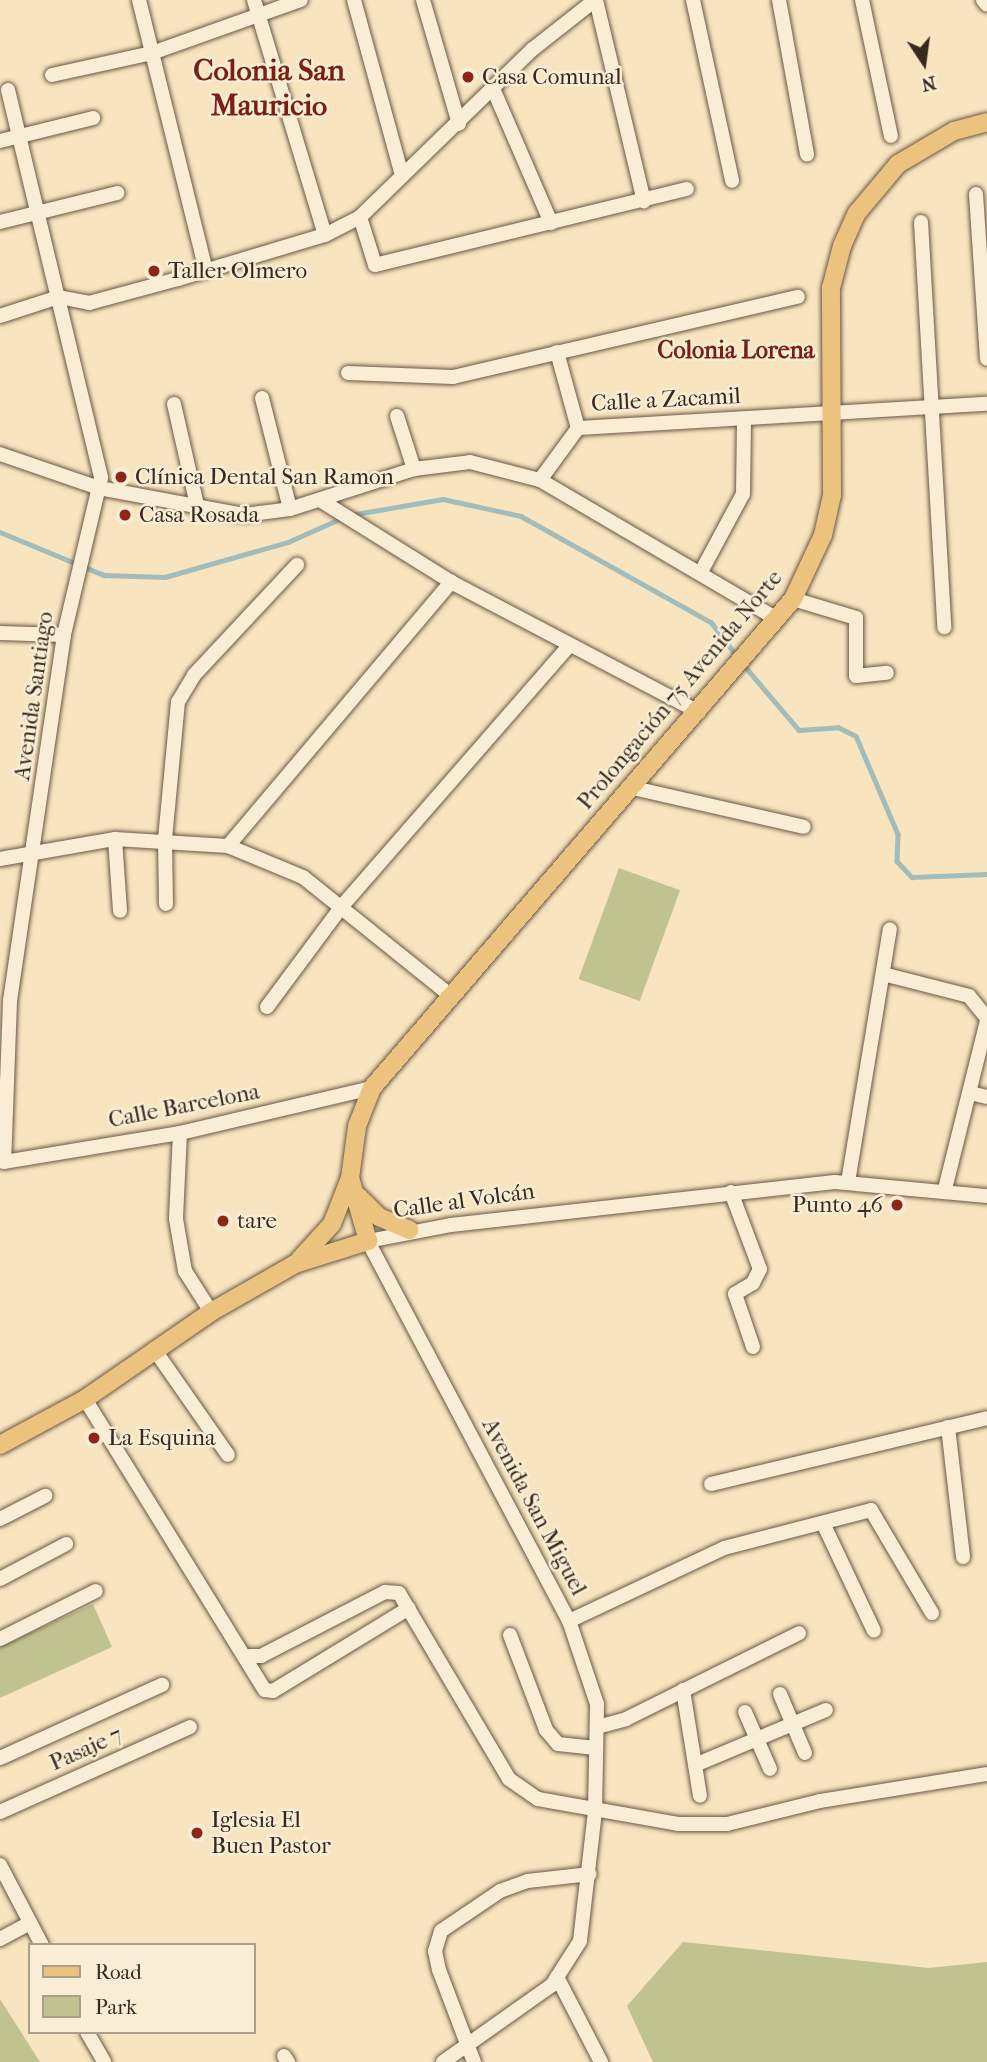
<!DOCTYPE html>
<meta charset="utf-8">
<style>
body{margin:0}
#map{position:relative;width:987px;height:2062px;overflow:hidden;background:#f8e4be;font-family:"IM FELL French Canon",serif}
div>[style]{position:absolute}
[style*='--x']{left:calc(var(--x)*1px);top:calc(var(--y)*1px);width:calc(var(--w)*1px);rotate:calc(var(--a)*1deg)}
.green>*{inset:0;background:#c0c38f;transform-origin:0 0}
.stream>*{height:4.5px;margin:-2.25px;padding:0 2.25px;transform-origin:2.25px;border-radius:2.25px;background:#a2bcbc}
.roads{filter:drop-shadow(0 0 2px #695745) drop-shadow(0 0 2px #695745)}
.minor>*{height:14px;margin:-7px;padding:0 7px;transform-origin:7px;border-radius:7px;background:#faedd5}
.major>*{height:18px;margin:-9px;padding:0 9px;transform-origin:9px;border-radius:9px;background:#ecc27f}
.dots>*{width:19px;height:19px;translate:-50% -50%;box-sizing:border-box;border:4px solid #faedd5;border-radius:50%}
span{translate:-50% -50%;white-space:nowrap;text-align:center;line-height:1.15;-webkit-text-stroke:5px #faedd5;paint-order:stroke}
.poi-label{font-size:23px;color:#39281d}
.left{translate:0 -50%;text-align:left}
.right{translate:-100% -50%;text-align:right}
.street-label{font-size:23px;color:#39281d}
.neighbourhood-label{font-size:24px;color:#7a1f14;font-weight:700}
.district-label{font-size:30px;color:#7a1f14;font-weight:700}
.legend{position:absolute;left:28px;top:1943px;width:228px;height:91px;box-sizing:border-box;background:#faedd5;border:2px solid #ad9e8b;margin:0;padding:9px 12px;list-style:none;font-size:21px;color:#39281d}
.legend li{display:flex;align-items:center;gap:14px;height:35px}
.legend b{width:35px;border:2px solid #ad9e8b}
.north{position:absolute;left:889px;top:28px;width:70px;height:70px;-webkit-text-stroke:5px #faedd5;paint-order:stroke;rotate:167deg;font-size:19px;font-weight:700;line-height:28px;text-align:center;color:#39281d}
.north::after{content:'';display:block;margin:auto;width:24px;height:32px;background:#39281d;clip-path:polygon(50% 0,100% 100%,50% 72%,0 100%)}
</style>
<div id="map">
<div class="green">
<div style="left:619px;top:868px;width:65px;height:118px;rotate:20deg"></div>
<div style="clip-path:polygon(93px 1604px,112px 1647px,0 1698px,0 1647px)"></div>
<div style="clip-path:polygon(683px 1942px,929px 1968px,987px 1962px,987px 2062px,653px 2062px,627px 2006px)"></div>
<div style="clip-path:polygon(0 1999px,40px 2062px,0 2062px)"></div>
</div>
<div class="stream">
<div style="--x:350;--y:515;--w:94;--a:-9.8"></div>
<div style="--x:443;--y:499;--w:80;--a:12.3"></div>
<div style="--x:521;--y:516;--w:218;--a:29.2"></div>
<div style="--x:711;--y:622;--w:43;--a:52.6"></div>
<div style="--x:0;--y:532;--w:113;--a:22.5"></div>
<div style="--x:104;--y:575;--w:61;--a:1.9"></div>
<div style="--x:165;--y:577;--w:128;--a:-15.9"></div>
<div style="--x:288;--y:542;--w:59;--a:-24"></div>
<div style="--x:742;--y:663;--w:88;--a:49.6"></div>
<div style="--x:799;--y:730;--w:39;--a:-4"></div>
<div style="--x:838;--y:727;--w:20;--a:27"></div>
<div style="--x:856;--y:736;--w:107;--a:66.8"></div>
<div style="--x:898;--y:834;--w:27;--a:92"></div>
<div style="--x:897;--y:861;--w:22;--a:47"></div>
<div style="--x:912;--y:877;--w:75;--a:-2.3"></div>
</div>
<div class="roads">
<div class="minor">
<div style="--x:139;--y:0;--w:279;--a:76.1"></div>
<div style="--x:254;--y:0;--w:245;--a:73.2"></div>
<div style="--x:354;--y:0;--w:182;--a:74.7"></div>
<div style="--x:423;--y:0;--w:129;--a:73.8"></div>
<div style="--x:596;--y:0;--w:207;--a:76.6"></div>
<div style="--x:693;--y:0;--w:185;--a:77.8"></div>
<div style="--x:779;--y:0;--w:157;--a:79.7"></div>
<div style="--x:862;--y:0;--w:139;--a:78"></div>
<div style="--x:983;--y:0;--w:6;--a:51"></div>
<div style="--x:52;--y:75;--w:102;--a:-12.4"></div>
<div style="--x:152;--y:53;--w:158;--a:-19.6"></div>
<div style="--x:8;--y:90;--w:399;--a:76.5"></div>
<div style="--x:101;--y:478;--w:161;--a:103.3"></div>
<div style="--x:64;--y:635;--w:370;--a:98.4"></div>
<div style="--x:10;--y:1001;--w:161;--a:92.1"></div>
<div style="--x:4;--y:1162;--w:178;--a:-9.4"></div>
<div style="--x:180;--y:1133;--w:197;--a:-13.2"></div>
<div style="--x:494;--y:91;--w:144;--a:66.6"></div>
<div style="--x:0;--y:141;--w:96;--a:-13.9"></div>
<div style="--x:976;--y:194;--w:165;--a:86.2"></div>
<div style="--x:360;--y:217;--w:50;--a:72.6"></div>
<div style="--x:375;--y:265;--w:321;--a:-13.7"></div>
<div style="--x:0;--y:222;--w:121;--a:-13.9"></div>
<div style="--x:921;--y:222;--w:406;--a:86.7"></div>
<div style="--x:0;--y:316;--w:62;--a:-17.9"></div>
<div style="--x:59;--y:297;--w:31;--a:11"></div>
<div style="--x:89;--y:303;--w:92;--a:-15.1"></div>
<div style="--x:178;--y:279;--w:153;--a:-16.7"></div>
<div style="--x:325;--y:235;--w:39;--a:-27"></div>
<div style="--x:360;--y:217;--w:241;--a:-44.2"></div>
<div style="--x:533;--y:49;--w:79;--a:-38.3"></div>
<div style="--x:557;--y:352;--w:79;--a:74.6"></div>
<div style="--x:348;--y:373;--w:105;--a:2.2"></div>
<div style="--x:453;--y:377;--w:354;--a:-13.1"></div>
<div style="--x:262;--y:398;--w:114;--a:75.8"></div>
<div style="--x:174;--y:404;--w:109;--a:77.2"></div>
<div style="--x:397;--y:416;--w:56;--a:72.2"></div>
<div style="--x:0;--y:454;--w:105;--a:19"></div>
<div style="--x:99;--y:488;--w:147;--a:10.5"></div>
<div style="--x:244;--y:515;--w:46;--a:-7.4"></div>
<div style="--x:290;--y:509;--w:130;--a:-17.9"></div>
<div style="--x:414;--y:469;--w:56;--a:-7.1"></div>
<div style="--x:470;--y:462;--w:72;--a:14.4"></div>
<div style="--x:540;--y:480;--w:275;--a:30.4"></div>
<div style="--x:540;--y:480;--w:64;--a:-53.8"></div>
<div style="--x:578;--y:428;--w:410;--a:-3.4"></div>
<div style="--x:320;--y:500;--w:155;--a:32"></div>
<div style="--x:451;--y:582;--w:280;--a:27.7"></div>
<div style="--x:702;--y:570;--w:86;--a:-61.7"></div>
<div style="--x:743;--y:494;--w:75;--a:-89.2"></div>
<div style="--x:793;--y:599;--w:66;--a:16.8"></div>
<div style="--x:856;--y:618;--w:58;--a:90"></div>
<div style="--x:856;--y:676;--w:31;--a:-6"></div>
<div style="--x:0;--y:633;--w:64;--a:1.8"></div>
<div style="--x:633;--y:788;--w:175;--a:12.8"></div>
<div style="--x:115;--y:839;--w:72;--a:86"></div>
<div style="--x:228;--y:846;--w:346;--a:-49.8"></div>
<div style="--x:0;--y:859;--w:117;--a:-9.9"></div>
<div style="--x:115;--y:839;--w:113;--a:3.5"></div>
<div style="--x:228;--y:846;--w:81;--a:22.5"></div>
<div style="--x:303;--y:877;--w:190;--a:38.8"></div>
<div style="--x:166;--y:904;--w:65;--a:-90.9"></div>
<div style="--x:165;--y:839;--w:138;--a:-84.6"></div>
<div style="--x:178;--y:702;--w:31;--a:-59"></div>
<div style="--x:194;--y:675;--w:151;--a:-46.9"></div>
<div style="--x:883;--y:974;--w:89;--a:14.3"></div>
<div style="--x:969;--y:996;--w:28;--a:51"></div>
<div style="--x:267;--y:1007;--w:126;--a:-53.4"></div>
<div style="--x:342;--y:906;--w:344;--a:-48.9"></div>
<div style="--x:970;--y:1093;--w:17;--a:13"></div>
<div style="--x:180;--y:1133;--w:86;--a:92.7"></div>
<div style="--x:176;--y:1219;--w:53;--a:80.2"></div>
<div style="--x:185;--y:1271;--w:49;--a:57.6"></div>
<div style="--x:848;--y:1182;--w:256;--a:-80.6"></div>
<div style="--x:945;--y:1189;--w:173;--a:-76"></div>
<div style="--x:731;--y:1192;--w:82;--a:69.4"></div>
<div style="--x:760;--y:1269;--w:16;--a:117"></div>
<div style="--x:753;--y:1283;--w:21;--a:149"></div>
<div style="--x:735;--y:1294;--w:56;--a:71.2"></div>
<div style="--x:154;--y:1349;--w:129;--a:55.1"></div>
<div style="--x:85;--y:1399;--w:342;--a:58.3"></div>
<div style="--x:265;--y:1690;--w:8;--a:7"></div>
<div style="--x:273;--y:1691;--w:159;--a:-31.4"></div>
<div style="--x:948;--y:1427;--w:131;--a:83.4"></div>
<div style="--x:711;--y:1484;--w:284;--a:-13.4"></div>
<div style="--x:0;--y:1519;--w:51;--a:-27.1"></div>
<div style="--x:823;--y:1523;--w:119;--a:64.7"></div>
<div style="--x:0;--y:1579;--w:75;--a:-27.9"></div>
<div style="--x:569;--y:1621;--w:171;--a:-25.2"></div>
<div style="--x:724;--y:1548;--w:152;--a:-14.5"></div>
<div style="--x:871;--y:1510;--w:120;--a:59.4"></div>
<div style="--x:510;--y:1635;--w:102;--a:69.2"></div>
<div style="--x:546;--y:1730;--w:18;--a:49"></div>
<div style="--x:558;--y:1744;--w:38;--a:6"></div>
<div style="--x:0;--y:1639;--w:107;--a:-26.6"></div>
<div style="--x:249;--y:1656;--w:12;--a:0"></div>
<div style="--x:261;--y:1656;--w:140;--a:-27.3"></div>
<div style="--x:385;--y:1592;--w:14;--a:4"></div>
<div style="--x:399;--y:1593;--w:216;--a:59.4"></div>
<div style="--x:509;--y:1779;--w:35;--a:35"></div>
<div style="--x:538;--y:1799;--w:142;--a:10.1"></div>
<div style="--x:678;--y:1824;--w:49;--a:0"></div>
<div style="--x:727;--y:1824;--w:96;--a:-13.9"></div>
<div style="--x:820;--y:1801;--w:169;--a:-9.2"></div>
<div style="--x:683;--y:1690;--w:107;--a:80.9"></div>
<div style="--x:780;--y:1694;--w:64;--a:67"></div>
<div style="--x:745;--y:1712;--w:62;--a:66.3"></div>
<div style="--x:597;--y:1727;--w:30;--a:-15"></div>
<div style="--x:626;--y:1719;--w:193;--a:-26.4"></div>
<div style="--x:0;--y:1758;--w:178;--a:-24.3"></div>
<div style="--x:695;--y:1765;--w:142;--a:-22.8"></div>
<div style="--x:0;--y:1812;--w:208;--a:-24.1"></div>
<div style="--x:0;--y:1865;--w:90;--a:62.3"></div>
<div style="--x:0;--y:1939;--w:34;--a:-28"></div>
<div style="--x:557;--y:1977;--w:96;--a:62.6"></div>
<div style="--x:87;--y:2032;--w:34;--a:60"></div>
<div style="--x:284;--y:2056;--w:7;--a:56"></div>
<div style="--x:443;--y:2062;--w:133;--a:-35.2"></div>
<div style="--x:552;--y:1985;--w:52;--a:-57.5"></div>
<div style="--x:580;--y:1941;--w:131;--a:-83.4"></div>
<div style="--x:595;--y:1811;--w:107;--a:-88.9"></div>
<div style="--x:597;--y:1704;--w:88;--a:-108.6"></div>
<div style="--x:569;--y:1621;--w:430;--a:-117.9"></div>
<div style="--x:368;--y:1241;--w:85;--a:-10.9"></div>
<div style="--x:451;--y:1225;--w:386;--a:-6.4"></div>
<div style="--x:835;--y:1182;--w:153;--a:5.3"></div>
<div style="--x:474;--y:2062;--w:98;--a:-110.8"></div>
<div style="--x:439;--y:1970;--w:19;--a:-102"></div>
<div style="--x:435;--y:1951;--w:21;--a:-73"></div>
<div style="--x:441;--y:1931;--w:71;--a:-34.1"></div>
<div style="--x:500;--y:1891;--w:30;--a:-20"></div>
<div style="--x:528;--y:1881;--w:62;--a:-6.4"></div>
</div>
<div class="major">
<div style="--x:358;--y:1196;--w:30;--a:45"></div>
<div style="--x:379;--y:1217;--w:33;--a:23"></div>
<div style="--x:300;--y:1259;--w:47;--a:-47.6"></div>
<div style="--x:332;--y:1224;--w:49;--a:-68.6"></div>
<div style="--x:0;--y:1445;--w:97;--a:-28.4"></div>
<div style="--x:85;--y:1399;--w:153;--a:-34.6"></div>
<div style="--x:211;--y:1312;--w:97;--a:-29.7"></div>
<div style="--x:295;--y:1264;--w:77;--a:-17.5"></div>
<div style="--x:368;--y:1241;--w:66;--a:-105.9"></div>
<div style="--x:350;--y:1178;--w:52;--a:-82.3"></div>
<div style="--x:357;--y:1126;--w:41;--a:-68.5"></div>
<div style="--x:372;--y:1088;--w:645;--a:-49.27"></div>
<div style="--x:793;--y:599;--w:71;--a:-64.9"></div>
<div style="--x:823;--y:535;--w:41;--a:-77.3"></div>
<div style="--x:832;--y:495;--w:207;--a:-90.3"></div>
<div style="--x:831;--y:288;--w:43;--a:-75.3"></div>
<div style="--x:842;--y:246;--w:36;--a:-66"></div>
<div style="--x:857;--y:213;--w:64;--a:-50.1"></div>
<div style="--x:898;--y:164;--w:65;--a:-30.5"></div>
<div style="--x:954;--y:131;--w:34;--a:-15"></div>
</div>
</div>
<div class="dots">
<div style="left:468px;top:77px;background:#8f2418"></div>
<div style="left:154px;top:271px;background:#8f2418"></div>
<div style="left:121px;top:477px;background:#8f2418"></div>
<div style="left:125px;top:515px;background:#8f2418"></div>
<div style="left:897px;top:1205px;background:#8f2418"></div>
<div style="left:223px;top:1221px;background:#8f2418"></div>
<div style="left:94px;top:1438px;background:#8f2418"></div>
<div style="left:197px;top:1833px;background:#8f2418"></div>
</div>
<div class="poi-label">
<span class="left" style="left:482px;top:77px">Casa Comunal</span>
<span class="left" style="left:168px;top:271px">Taller Olmero</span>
<span class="left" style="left:135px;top:477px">Clínica Dental San Ramon</span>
<span class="left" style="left:139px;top:515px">Casa Rosada</span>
<span class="right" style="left:883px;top:1205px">Punto 46</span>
<span class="left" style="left:237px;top:1221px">tare</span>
<span class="left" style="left:108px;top:1438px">La Esquina</span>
<span class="left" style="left:211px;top:1833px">Iglesia El<br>Buen Pastor</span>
</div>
<div class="street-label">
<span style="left:666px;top:400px;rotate:-3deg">Calle a Zacamil</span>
<span style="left:680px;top:690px;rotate:-50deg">Prolongación 75 Avenida Norte</span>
<span style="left:34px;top:696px;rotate:-82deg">Avenida Santiago</span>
<span style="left:184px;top:1106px;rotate:-11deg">Calle Barcelona</span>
<span style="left:464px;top:1201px;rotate:-8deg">Calle al Volcán</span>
<span style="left:534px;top:1507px;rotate:62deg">Avenida San Miguel</span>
<span style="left:86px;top:1749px;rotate:-24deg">Pasaje 7</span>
</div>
<div class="neighbourhood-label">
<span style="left:736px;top:351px">Colonia Lorena</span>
</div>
<div class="district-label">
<span style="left:269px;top:88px">Colonia San<br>Mauricio</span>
</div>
<ul class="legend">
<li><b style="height:9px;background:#ecc27f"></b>Road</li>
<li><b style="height:19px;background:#c0c38f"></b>Park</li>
</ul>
<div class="north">N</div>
</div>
